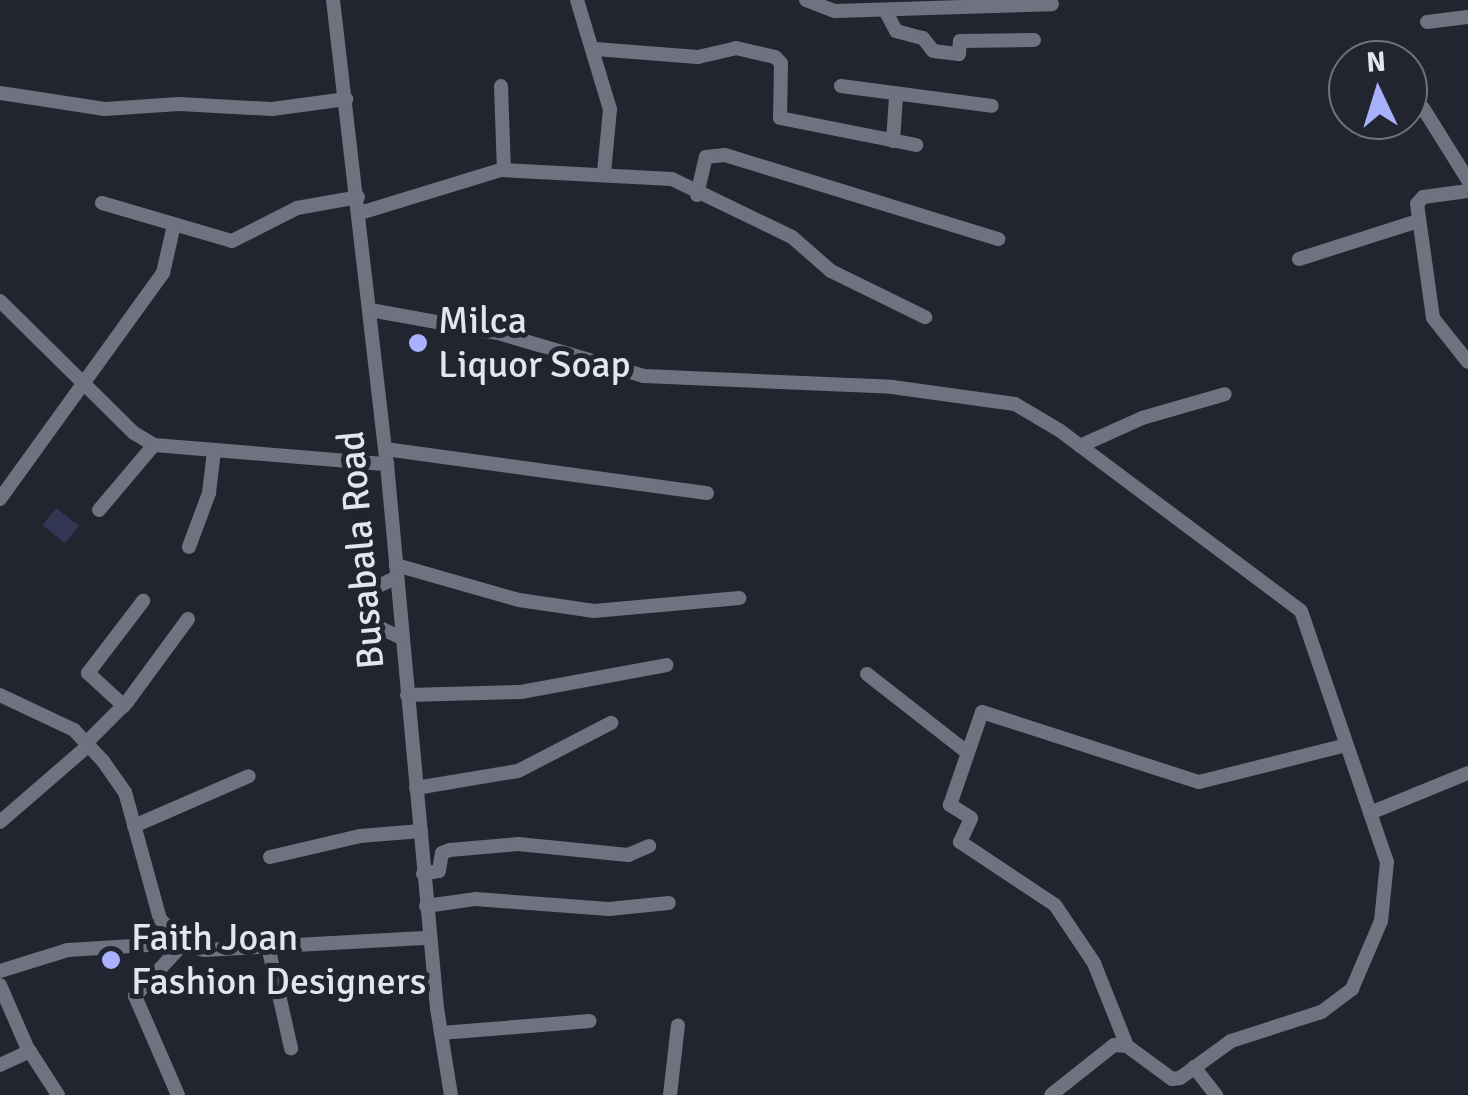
<!DOCTYPE html>
<style>
body{margin:0}
#map{position:relative;width:1468px;height:1095px;overflow:hidden;background:#22242f;font-family:Signika,sans-serif}
div>[style]{position:absolute}
[style*='--x']{left:calc(var(--x)*1px);top:calc(var(--y)*1px);width:calc(var(--w)*1px);rotate:calc(var(--a)*1deg)}
.green>*{inset:0;background:#323654;transform-origin:0 0}
.minor>*{height:14px;margin:-7px;padding:0 7px;transform-origin:7px;border-radius:7px;background:#707280}
.dots>*{width:28px;height:28px;translate:-50% -50%;box-sizing:border-box;border:5px solid #22242f;border-radius:50%}
span{translate:-50% -50%;white-space:nowrap;text-align:center;line-height:1.15;-webkit-text-stroke:10px #22242f;paint-order:stroke}
.poi-label{font-size:38px;color:#e4e6ee}
.left{translate:0 -50%;text-align:left}
.street-label{font-size:38px;color:#e4e6ee}
.north{position:absolute;left:1328px;top:40px;width:100px;height:100px;box-sizing:border-box;background:#22242f;border:2px solid #70727b;border-radius:50%;rotate:356deg;font-size:28px;font-weight:700;line-height:40px;text-align:center;color:#e4e6ee}
.north::after{content:'';display:block;margin:auto;width:35px;height:45px;background:#a7b1fc;clip-path:polygon(50% 0,100% 100%,50% 72%,0 100%)}
</style>
<div id="map">
<div class="green">
<div style="left:56px;top:508px;width:29px;height:22px;rotate:38deg"></div>
</div>
<div class="minor">
<div style="--x:333;--y:0;--w:467;--a:83.4"></div>
<div style="--x:387;--y:464;--w:546;--a:84.75"></div>
<div style="--x:437;--y:1008;--w:88;--a:80.9"></div>
<div style="--x:577;--y:0;--w:114;--a:73.2"></div>
<div style="--x:610;--y:109;--w:63;--a:95.4"></div>
<div style="--x:806;--y:0;--w:31;--a:21"></div>
<div style="--x:835;--y:11;--w:217;--a:-1.8"></div>
<div style="--x:886;--y:12;--w:21;--a:62"></div>
<div style="--x:896;--y:31;--w:28;--a:15"></div>
<div style="--x:923;--y:38;--w:16;--a:52"></div>
<div style="--x:933;--y:51;--w:26;--a:7"></div>
<div style="--x:959;--y:54;--w:13;--a:-86"></div>
<div style="--x:960;--y:41;--w:74;--a:-0.8"></div>
<div style="--x:1427;--y:22;--w:41;--a:-7"></div>
<div style="--x:595;--y:49;--w:103;--a:4.4"></div>
<div style="--x:698;--y:57;--w:39;--a:-13"></div>
<div style="--x:736;--y:48;--w:40;--a:13"></div>
<div style="--x:775;--y:57;--w:8;--a:45"></div>
<div style="--x:781;--y:63;--w:55;--a:91"></div>
<div style="--x:780;--y:118;--w:139;--a:11.2"></div>
<div style="--x:501;--y:86;--w:84;--a:88"></div>
<div style="--x:841;--y:86;--w:152;--a:7.5"></div>
<div style="--x:0;--y:93;--w:106;--a:8.7"></div>
<div style="--x:105;--y:109;--w:74;--a:-3.9"></div>
<div style="--x:179;--y:104;--w:93;--a:3.1"></div>
<div style="--x:272;--y:109;--w:75;--a:-7.7"></div>
<div style="--x:1408;--y:105;--w:15;--a:11"></div>
<div style="--x:1423;--y:108;--w:85;--a:58"></div>
<div style="--x:893;--y:141;--w:44;--a:-86.1"></div>
<div style="--x:1468;--y:191;--w:45;--a:172.4"></div>
<div style="--x:1423;--y:197;--w:9;--a:131"></div>
<div style="--x:1417;--y:204;--w:115;--a:82"></div>
<div style="--x:1433;--y:318;--w:56;--a:51.5"></div>
<div style="--x:697;--y:195;--w:39;--a:-77"></div>
<div style="--x:706;--y:157;--w:19;--a:-6"></div>
<div style="--x:725;--y:155;--w:286;--a:17.1"></div>
<div style="--x:102;--y:203;--w:135;--a:16.3"></div>
<div style="--x:232;--y:241;--w:73;--a:-26.9"></div>
<div style="--x:297;--y:208;--w:62;--a:-10.2"></div>
<div style="--x:360;--y:213;--w:147;--a:-17"></div>
<div style="--x:501;--y:170;--w:171;--a:3"></div>
<div style="--x:672;--y:179;--w:133;--a:25.8"></div>
<div style="--x:792;--y:237;--w:52;--a:41.1"></div>
<div style="--x:831;--y:271;--w:105;--a:26.1"></div>
<div style="--x:1299;--y:259;--w:125;--a:-17.7"></div>
<div style="--x:0;--y:301;--w:188;--a:44.6"></div>
<div style="--x:134;--y:433;--w:23;--a:31"></div>
<div style="--x:154;--y:445;--w:234;--a:4.7"></div>
<div style="--x:370;--y:310;--w:130;--a:10.2"></div>
<div style="--x:498;--y:333;--w:152;--a:16.4"></div>
<div style="--x:644;--y:376;--w:248;--a:2.5"></div>
<div style="--x:892;--y:387;--w:124;--a:7.9"></div>
<div style="--x:1015;--y:404;--w:51;--a:30.6"></div>
<div style="--x:1059;--y:430;--w:302;--a:36.8"></div>
<div style="--x:1301;--y:611;--w:265;--a:71.1"></div>
<div style="--x:1387;--y:862;--w:59;--a:95.8"></div>
<div style="--x:1381;--y:921;--w:74;--a:113.1"></div>
<div style="--x:1352;--y:989;--w:39;--a:143"></div>
<div style="--x:1321;--y:1012;--w:95;--a:162.1"></div>
<div style="--x:1231;--y:1041;--w:63;--a:144"></div>
<div style="--x:1180;--y:1078;--w:8;--a:173"></div>
<div style="--x:1172;--y:1079;--w:56;--a:-143.7"></div>
<div style="--x:1127;--y:1046;--w:13;--a:-176"></div>
<div style="--x:1114;--y:1045;--w:80;--a:141.6"></div>
<div style="--x:1080;--y:446;--w:68;--a:-24.3"></div>
<div style="--x:1142;--y:418;--w:86;--a:-16.1"></div>
<div style="--x:385;--y:449;--w:325;--a:7.8"></div>
<div style="--x:0;--y:499;--w:279;--a:-54.2"></div>
<div style="--x:163;--y:273;--w:49;--a:-77.1"></div>
<div style="--x:99;--y:510;--w:85;--a:-49.8"></div>
<div style="--x:189;--y:547;--w:58;--a:-69.7"></div>
<div style="--x:209;--y:493;--w:42;--a:-83.2"></div>
<div style="--x:396;--y:565;--w:128;--a:15.9"></div>
<div style="--x:519;--y:600;--w:76;--a:8.3"></div>
<div style="--x:594;--y:611;--w:146;--a:-5.1"></div>
<div style="--x:397;--y:577;--w:32;--a:154"></div>
<div style="--x:368;--y:591;--w:18;--a:93"></div>
<div style="--x:367;--y:609;--w:19;--a:62"></div>
<div style="--x:376;--y:626;--w:29;--a:25"></div>
<div style="--x:867;--y:674;--w:127;--a:38"></div>
<div style="--x:0;--y:695;--w:82;--a:25.3"></div>
<div style="--x:74;--y:730;--w:42;--a:46.9"></div>
<div style="--x:103;--y:761;--w:38;--a:55"></div>
<div style="--x:125;--y:792;--w:132;--a:74.6"></div>
<div style="--x:160;--y:919;--w:34;--a:47"></div>
<div style="--x:183;--y:944;--w:22;--a:16"></div>
<div style="--x:204;--y:950;--w:225;--a:-3.1"></div>
<div style="--x:407;--y:695;--w:114;--a:-1.5"></div>
<div style="--x:521;--y:692;--w:148;--a:-10.5"></div>
<div style="--x:124;--y:706;--w:49;--a:-137.5"></div>
<div style="--x:88;--y:673;--w:91;--a:-52.6"></div>
<div style="--x:86;--y:743;--w:58;--a:-45"></div>
<div style="--x:127;--y:702;--w:103;--a:-53.7"></div>
<div style="--x:416;--y:788;--w:103;--a:-9.5"></div>
<div style="--x:518;--y:771;--w:105;--a:-27.3"></div>
<div style="--x:1370;--y:813;--w:106;--a:-22.2"></div>
<div style="--x:0;--y:822;--w:118;--a:-40.9"></div>
<div style="--x:134;--y:826;--w:125;--a:-23.5"></div>
<div style="--x:270;--y:857;--w:92;--a:-13.1"></div>
<div style="--x:360;--y:836;--w:61;--a:-4.7"></div>
<div style="--x:423;--y:874;--w:16;--a:-11"></div>
<div style="--x:439;--y:871;--w:18;--a:-81"></div>
<div style="--x:442;--y:853;--w:9;--a:-21"></div>
<div style="--x:450;--y:850;--w:68;--a:-5"></div>
<div style="--x:518;--y:844;--w:111;--a:5.7"></div>
<div style="--x:628;--y:855;--w:23;--a:-23"></div>
<div style="--x:426;--y:906;--w:49;--a:-8.1"></div>
<div style="--x:475;--y:899;--w:134;--a:4.3"></div>
<div style="--x:609;--y:909;--w:60;--a:-5.7"></div>
<div style="--x:268;--y:946;--w:105;--a:77.3"></div>
<div style="--x:0;--y:971;--w:71;--a:-17.2"></div>
<div style="--x:68;--y:950;--w:80;--a:-3.6"></div>
<div style="--x:148;--y:945;--w:25;--a:-34"></div>
<div style="--x:0;--y:985;--w:68;--a:66.5"></div>
<div style="--x:27;--y:1047;--w:57;--a:57.1"></div>
<div style="--x:441;--y:1033;--w:149;--a:-4.6"></div>
<div style="--x:1127;--y:1046;--w:89;--a:-111.7"></div>
<div style="--x:1094;--y:963;--w:70;--a:-123.9"></div>
<div style="--x:1055;--y:905;--w:114;--a:-146.4"></div>
<div style="--x:960;--y:842;--w:26;--a:-65"></div>
<div style="--x:971;--y:818;--w:25;--a:-148"></div>
<div style="--x:950;--y:805;--w:98;--a:-71"></div>
<div style="--x:982;--y:712;--w:228;--a:17.9"></div>
<div style="--x:1199;--y:782;--w:152;--a:-14.1"></div>
<div style="--x:0;--y:1065;--w:33;--a:-25"></div>
<div style="--x:1194;--y:1067;--w:36;--a:52"></div>
<div style="--x:178;--y:1095;--w:108;--a:-113.5"></div>
<div style="--x:135;--y:996;--w:71;--a:-47.3"></div>
<div style="--x:670;--y:1095;--w:70;--a:-83.5"></div>
</div>
<div class="dots">
<div style="left:418px;top:343px;background:#a7b1fc"></div>
<div style="left:111px;top:960px;background:#a7b1fc"></div>
</div>
<div class="poi-label">
<span class="left" style="left:438px;top:343px">Milca<br>Liquor Soap</span>
<span class="left" style="left:131px;top:960px">Faith Joan<br>Fashion Designers</span>
</div>
<div class="street-label">
<span style="left:361px;top:550px;rotate:-95deg">Busabala Road</span>
</div>
<div class="north">N</div>
</div>
